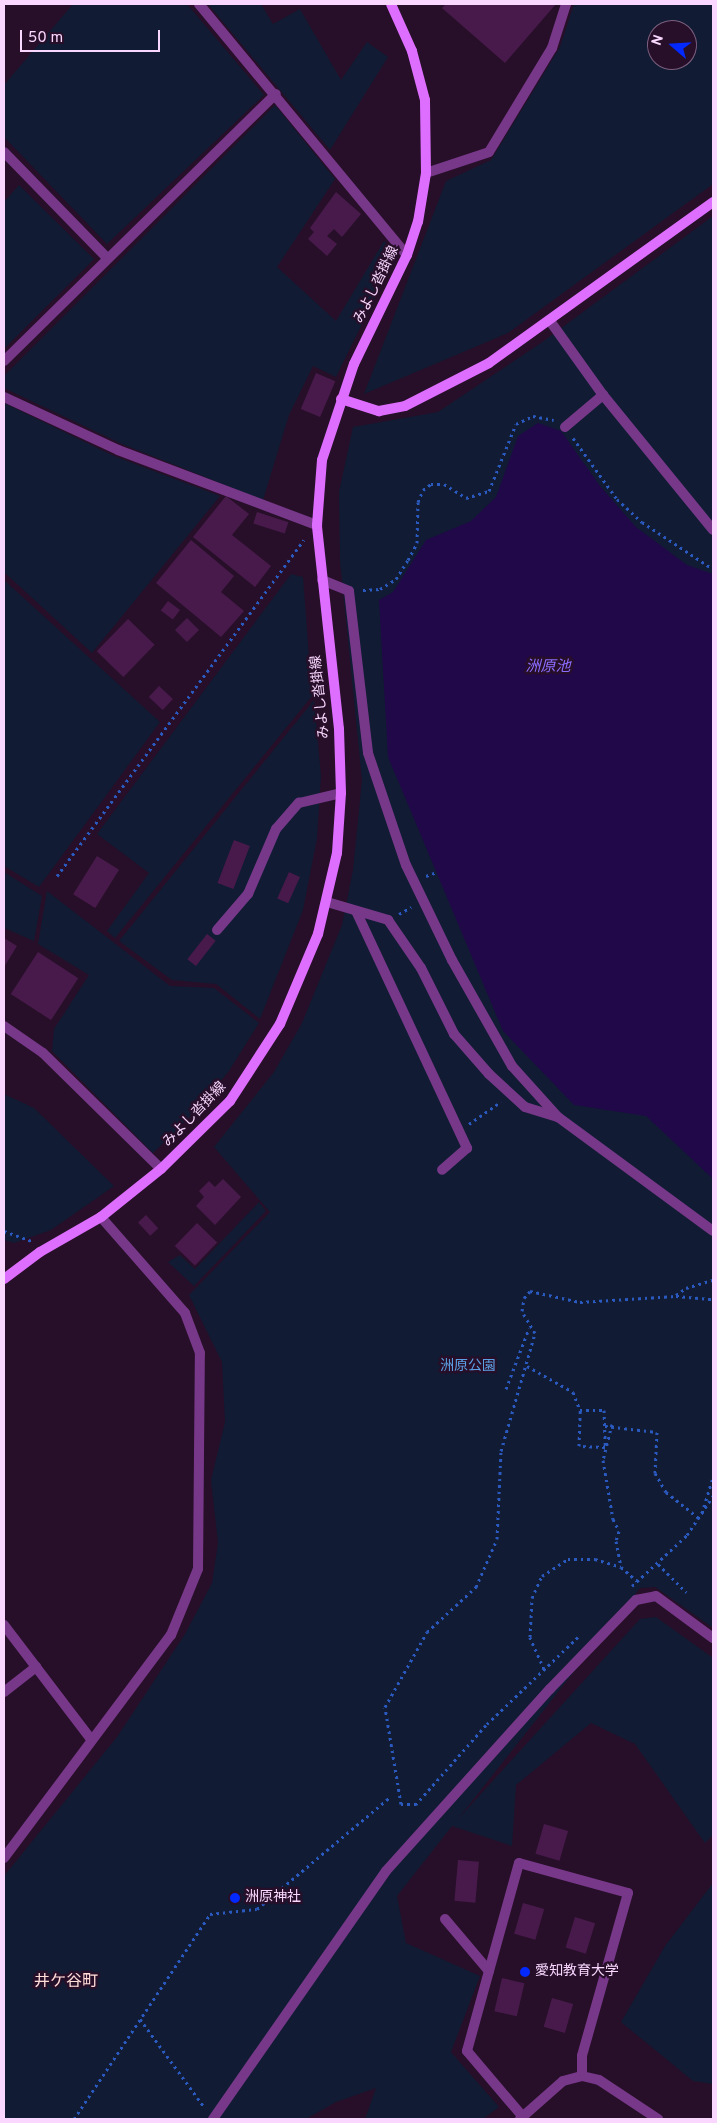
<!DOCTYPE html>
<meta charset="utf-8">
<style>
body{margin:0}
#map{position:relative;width:717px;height:2123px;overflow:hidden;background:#270f29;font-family:Overpass,"Noto Sans JP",sans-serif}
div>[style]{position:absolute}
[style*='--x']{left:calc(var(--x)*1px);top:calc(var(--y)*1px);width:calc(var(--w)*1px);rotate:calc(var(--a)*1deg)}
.green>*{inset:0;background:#111b33}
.water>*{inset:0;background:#210849}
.building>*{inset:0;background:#481a4b;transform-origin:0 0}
.path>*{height:3px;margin-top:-1.5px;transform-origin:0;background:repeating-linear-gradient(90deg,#2a59bf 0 2.5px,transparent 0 6.5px)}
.lane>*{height:10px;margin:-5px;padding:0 5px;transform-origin:5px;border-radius:5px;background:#78388a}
.street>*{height:10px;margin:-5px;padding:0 5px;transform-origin:5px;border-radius:5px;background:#78388a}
.secondary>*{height:10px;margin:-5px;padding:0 5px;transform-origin:5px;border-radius:5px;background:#de6eff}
.dots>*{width:14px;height:14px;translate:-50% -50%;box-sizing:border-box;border:2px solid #270f29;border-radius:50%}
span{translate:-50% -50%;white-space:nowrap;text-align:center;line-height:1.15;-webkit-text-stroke:4.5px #270f29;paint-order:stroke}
.street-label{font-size:14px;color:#f9d7ff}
.park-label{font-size:14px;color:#5ca1e5}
.poi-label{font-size:14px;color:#f9d7ff}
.left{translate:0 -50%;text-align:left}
.water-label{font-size:15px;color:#8b6dff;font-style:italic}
.quarter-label{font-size:16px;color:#ffddd9}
.frame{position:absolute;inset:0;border:5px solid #f9d7ff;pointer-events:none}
.north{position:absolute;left:647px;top:20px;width:50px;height:50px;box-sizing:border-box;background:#270f29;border:1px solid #7b5f7f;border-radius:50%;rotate:289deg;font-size:14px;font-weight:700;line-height:20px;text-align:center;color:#f9d7ff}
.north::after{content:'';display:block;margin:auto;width:18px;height:22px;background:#0329ff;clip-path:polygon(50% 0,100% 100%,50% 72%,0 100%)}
.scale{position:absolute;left:20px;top:30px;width:140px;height:22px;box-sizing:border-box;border:2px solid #f9d7ff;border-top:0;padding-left:6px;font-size:15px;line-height:18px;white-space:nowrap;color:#f9d7ff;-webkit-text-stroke:4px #270f29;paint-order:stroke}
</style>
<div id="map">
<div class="green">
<div style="clip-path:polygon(73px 4px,187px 4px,264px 95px,107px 244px,4px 137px,4px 85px)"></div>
<div style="clip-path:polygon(208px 4px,261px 4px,273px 24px,300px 9px,341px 80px,367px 42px,388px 57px,330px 150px)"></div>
<div style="clip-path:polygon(evenodd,574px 4px,713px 4px,713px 184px,508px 333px,364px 394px,446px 181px,491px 160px,560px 47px,574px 4px,657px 30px,687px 30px,687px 60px,657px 60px,657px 30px)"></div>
<div style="clip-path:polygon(275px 105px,335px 179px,277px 267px,336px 321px,384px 241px,396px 255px,336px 377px,313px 366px,289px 415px,263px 500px,122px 444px,4px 388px,4px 376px)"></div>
<div style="clip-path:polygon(19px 185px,94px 259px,4px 349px,4px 202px)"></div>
<div style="clip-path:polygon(713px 216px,713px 1628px,655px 1587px,640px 1588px,458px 1819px,640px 1619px,656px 1617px,713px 1658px,713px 1835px,705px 1843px,635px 1744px,591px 1723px,516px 1785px,512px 1846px,452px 1826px,397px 1896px,406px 1943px,480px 1976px,451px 2052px,499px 2107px,483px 2119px,365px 2119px,376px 2088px,336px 2102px,306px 2119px,4px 2119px,4px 1876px,117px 1737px,185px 1634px,212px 1583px,218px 1543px,211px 1480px,225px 1422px,222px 1362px,189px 1295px,270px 1212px,214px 1147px,274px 1072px,302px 1023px,342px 925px,353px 870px,362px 780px,340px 561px,339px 492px,353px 427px,438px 412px,541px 343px)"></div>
<div style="clip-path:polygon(4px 403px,114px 456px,220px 496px,92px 653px,4px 572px)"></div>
<div style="clip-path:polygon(291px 574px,303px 577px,312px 696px,115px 938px,107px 931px,149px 873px,97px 834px)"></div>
<div style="clip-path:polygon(4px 580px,160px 722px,39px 887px,4px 866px)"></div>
<div style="clip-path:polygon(314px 700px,321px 776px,317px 838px,303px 910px,260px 1019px,216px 984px,172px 980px,119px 941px)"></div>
<div style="clip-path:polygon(4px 872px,42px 896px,34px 941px,4px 928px)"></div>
<div style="clip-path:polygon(47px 891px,170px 986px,214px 988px,259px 1023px,229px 1071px,196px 1111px,153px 1153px,52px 1051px,54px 1029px,89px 975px,38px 944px)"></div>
<div style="clip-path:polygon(4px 1094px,34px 1108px,114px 1186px,51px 1230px,14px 1243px,4px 1240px)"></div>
<div style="clip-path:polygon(259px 1202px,266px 1211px,194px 1286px,168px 1262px,180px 1255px,195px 1269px)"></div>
<div style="clip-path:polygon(713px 1883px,713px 2084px,693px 2081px,621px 2022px,665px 1946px)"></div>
</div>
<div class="water">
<div style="clip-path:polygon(538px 423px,561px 431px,600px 486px,636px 527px,687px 565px,713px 574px,713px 1179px,646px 1116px,574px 1105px,503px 1031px,388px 757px,379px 600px,393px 592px,426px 540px,471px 521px,496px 497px,518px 436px)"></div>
</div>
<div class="building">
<div style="clip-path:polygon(446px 4px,556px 4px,505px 63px,442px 8px)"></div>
<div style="clip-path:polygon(336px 192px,361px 214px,342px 237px,334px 229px,327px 236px,337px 244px,327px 256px,308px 239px,314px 232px,310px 228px)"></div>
<div style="left:316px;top:373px;width:21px;height:39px;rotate:23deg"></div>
<div style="clip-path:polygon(226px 496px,249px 514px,232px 535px,271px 566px,255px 587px,193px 537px)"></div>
<div style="left:257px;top:512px;width:33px;height:12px;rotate:18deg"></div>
<div style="clip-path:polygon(191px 540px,234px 576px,221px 592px,244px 611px,221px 637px,156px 583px)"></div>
<div style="left:168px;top:601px;width:15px;height:12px;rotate:37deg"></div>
<div style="left:187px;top:618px;width:17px;height:17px;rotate:45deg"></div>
<div style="left:128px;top:619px;width:37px;height:45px;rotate:44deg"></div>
<div style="left:159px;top:686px;width:19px;height:15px;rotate:43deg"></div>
<div style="left:234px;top:840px;width:17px;height:46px;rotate:21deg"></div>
<div style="left:97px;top:856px;width:26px;height:45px;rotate:32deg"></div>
<div style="left:289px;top:872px;width:12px;height:29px;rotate:24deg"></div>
<div style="left:207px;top:934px;width:11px;height:32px;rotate:38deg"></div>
<div style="clip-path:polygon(4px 938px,17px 946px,4px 967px)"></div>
<div style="left:38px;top:952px;width:48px;height:50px;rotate:33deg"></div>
<div style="clip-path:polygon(223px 1179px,241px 1197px,215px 1225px,196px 1206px,204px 1197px,199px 1191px,209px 1181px,215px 1187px)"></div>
<div style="left:146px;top:1215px;width:18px;height:11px;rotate:47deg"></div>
<div style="left:197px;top:1223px;width:28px;height:32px;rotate:44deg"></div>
<div style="left:544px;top:1824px;width:25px;height:31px;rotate:16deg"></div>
<div style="left:458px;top:1860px;width:21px;height:41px;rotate:5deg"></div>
<div style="left:523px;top:1903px;width:22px;height:32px;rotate:16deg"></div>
<div style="left:575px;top:1917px;width:21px;height:32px;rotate:17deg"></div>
<div style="left:502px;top:1978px;width:23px;height:34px;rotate:13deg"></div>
<div style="left:552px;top:1998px;width:22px;height:30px;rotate:16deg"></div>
</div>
<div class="path">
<div style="--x:573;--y:438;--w:75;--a:54.2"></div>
<div style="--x:617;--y:499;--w:34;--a:43"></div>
<div style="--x:642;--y:522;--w:85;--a:33.5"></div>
<div style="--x:363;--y:590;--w:17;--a:-3"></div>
<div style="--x:380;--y:589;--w:19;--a:-32"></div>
<div style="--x:396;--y:579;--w:22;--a:-58"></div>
<div style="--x:408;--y:560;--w:19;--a:-62"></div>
<div style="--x:417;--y:543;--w:41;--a:-88.6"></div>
<div style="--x:418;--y:502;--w:13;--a:-67"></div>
<div style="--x:423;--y:490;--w:10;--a:-37"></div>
<div style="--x:431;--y:484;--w:13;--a:0"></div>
<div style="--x:444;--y:484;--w:26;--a:32"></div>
<div style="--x:466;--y:498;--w:24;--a:-17"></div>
<div style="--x:489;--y:491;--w:72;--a:-68.1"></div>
<div style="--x:516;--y:424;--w:19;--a:-25"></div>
<div style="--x:533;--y:416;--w:21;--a:11"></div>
<div style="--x:57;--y:876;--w:417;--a:-53.7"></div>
<div style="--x:426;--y:876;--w:12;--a:-20"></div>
<div style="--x:399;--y:914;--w:14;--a:-30"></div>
<div style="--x:469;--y:1124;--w:39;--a:-35"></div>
<div style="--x:4;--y:1231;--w:29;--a:20"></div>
<div style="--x:676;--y:1295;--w:12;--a:-35"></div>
<div style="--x:686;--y:1288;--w:28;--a:-17"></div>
<div style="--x:527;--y:1366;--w:53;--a:29.5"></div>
<div style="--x:573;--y:1392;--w:19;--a:69"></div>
<div style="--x:506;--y:1389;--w:65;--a:-69.3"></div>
<div style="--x:580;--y:1410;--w:24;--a:0"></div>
<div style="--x:604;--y:1410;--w:37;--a:88"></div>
<div style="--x:605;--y:1447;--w:26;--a:-178"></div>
<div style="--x:579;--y:1446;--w:36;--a:-88"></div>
<div style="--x:612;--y:1424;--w:37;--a:104"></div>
<div style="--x:603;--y:1460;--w:60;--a:80.4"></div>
<div style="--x:613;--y:1519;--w:13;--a:63"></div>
<div style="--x:619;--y:1531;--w:10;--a:107"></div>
<div style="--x:616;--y:1541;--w:26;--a:79"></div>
<div style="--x:621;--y:1567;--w:21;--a:41"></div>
<div style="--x:605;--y:1426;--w:52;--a:6.6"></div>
<div style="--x:657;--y:1432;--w:41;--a:92.8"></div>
<div style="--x:655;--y:1473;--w:22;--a:60"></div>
<div style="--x:666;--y:1492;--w:43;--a:38.5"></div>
<div style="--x:702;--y:1513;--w:39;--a:-73"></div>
<div style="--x:658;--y:1564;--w:40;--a:45"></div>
<div style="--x:632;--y:1586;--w:75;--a:-42.8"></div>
<div style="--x:687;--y:1535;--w:47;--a:-56.3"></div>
<div style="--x:578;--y:1637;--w:127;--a:136.3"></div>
<div style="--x:486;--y:1725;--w:106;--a:131.5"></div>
<div style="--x:416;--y:1804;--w:15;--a:180"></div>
<div style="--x:401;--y:1804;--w:98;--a:-99.4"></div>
<div style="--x:385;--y:1707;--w:86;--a:-60.8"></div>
<div style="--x:427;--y:1632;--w:67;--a:-42.6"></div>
<div style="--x:476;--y:1587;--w:52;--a:-66.4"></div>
<div style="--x:497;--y:1539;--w:88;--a:-87.4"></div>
<div style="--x:501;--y:1451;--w:123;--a:-73.9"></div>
<div style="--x:535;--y:1333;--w:26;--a:-121"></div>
<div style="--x:522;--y:1311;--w:13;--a:-81"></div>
<div style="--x:524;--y:1298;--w:9;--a:-49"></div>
<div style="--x:530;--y:1291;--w:51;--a:12.4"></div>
<div style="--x:580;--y:1302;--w:96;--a:-3.6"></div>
<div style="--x:676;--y:1296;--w:37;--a:5"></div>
<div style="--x:544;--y:1669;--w:35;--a:-114"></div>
<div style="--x:530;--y:1637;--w:39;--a:-87"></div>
<div style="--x:532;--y:1598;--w:24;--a:-66"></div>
<div style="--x:542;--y:1576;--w:31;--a:-33"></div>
<div style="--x:568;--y:1559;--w:27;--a:0"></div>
<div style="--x:595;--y:1559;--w:27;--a:17"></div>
<div style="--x:140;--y:2019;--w:110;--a:53.9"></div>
<div style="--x:74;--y:2119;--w:246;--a:-56.4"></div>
<div style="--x:210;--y:1914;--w:47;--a:-6.1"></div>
<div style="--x:257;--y:1909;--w:175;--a:-40.1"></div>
</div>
<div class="lane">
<div style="--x:550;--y:321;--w:91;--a:54.4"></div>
<div style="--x:603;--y:395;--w:174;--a:50.8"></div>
<div style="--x:565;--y:427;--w:50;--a:-40.1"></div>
<div style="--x:322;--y:580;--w:29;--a:22"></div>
<div style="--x:349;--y:591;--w:163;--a:83.3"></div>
<div style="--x:368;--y:753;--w:118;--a:71.3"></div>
<div style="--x:406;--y:865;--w:106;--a:64.2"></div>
<div style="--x:452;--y:960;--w:122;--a:60.5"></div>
<div style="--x:512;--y:1066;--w:69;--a:48"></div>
<div style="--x:558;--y:1117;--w:192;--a:36.3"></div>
<div style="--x:327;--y:902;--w:64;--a:16.4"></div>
<div style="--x:388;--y:920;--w:58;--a:55.5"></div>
<div style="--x:421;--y:968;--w:74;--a:63.4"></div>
<div style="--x:454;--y:1034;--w:53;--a:48.8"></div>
<div style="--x:489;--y:1074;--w:49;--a:42.5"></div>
<div style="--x:525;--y:1107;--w:34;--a:17"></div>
<div style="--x:356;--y:911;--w:262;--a:64.9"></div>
<div style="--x:467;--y:1148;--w:33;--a:139"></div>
<div style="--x:217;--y:930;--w:48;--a:-49.3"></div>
<div style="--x:248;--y:894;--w:71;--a:-66.7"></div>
<div style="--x:276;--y:829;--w:35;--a:-49"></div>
<div style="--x:299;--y:803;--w:43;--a:-13.4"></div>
<div style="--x:520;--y:2119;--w:57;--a:-41.5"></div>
<div style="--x:563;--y:2081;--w:20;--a:-15"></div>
<div style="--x:582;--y:2076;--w:17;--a:13"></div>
<div style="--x:599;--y:2080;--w:71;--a:33.5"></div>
</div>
<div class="street">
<div style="--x:199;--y:4;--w:326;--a:50.4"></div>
<div style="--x:4;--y:152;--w:148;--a:45.8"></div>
<div style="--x:426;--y:173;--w:66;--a:-18.4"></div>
<div style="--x:489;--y:152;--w:122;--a:-58.8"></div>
<div style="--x:552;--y:48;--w:46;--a:-72.3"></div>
<div style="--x:4;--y:361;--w:381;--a:-44.5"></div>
<div style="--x:4;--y:397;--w:126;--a:24.9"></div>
<div style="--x:118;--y:450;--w:213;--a:20.7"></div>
<div style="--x:4;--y:1026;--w:47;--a:34.7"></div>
<div style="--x:43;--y:1053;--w:165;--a:44.5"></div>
<div style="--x:4;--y:1625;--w:142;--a:52.7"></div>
<div style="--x:4;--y:1692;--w:41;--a:-38"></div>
<div style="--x:4;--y:1858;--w:279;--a:-53.2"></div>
<div style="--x:171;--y:1635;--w:71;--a:-67.8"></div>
<div style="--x:198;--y:1569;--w:216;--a:-89.5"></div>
<div style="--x:200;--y:1353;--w:43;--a:-110.6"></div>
<div style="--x:185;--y:1313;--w:128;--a:-131.2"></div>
<div style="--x:445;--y:1919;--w:68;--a:49.8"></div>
<div style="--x:489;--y:1971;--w:83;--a:105.4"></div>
<div style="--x:467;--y:2051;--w:87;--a:49.7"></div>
<div style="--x:489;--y:1971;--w:112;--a:-74.5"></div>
<div style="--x:519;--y:1863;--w:113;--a:15.4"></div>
<div style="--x:628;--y:1893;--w:169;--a:105.8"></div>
<div style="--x:582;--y:2056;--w:20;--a:90"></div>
<div style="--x:213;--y:2119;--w:302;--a:-55.1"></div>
<div style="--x:386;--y:1871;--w:245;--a:-48"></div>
<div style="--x:550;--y:1689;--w:124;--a:-46"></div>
<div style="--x:636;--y:1600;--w:20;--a:-11"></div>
<div style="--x:656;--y:1596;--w:71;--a:36.4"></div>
</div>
<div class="secondary">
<div style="--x:341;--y:399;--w:40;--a:18"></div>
<div style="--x:379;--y:411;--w:26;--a:-11"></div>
<div style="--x:405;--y:406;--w:94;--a:-27.1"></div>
<div style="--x:489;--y:363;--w:276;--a:-35.7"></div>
<div style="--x:4;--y:1279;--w:45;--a:-36.9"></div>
<div style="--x:40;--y:1252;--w:70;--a:-29.8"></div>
<div style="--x:101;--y:1217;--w:77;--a:-38.7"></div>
<div style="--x:161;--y:1169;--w:97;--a:-44.6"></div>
<div style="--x:230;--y:1101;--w:92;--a:-57"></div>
<div style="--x:280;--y:1024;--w:98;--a:-67.1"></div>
<div style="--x:318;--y:934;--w:83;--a:-76.8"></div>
<div style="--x:337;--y:853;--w:60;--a:-86.2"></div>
<div style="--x:341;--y:793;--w:64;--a:-91.8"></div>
<div style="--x:339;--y:729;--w:205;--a:-96.2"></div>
<div style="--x:317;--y:525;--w:65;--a:-85.6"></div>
<div style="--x:322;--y:460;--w:101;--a:-71.6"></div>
<div style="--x:354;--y:364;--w:121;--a:-64.1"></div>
<div style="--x:407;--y:255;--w:35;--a:-72"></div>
<div style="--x:418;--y:222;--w:50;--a:-80.7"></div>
<div style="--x:426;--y:173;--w:73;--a:-90.8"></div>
<div style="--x:425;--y:100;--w:51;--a:-104.9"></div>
<div style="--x:412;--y:51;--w:51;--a:-114.1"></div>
</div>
<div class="dots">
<div style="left:235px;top:1898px;background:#0329ff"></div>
<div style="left:525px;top:1972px;background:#0329ff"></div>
</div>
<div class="street-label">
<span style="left:377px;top:285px;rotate:-64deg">みよし沓掛線</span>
<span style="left:321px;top:697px;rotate:-96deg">みよし沓掛線</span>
<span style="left:195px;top:1115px;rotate:-46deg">みよし沓掛線</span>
</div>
<div class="park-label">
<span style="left:468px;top:1367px">洲原公園</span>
</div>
<div class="poi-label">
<span class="left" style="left:245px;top:1898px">洲原神社</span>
<span class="left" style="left:535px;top:1972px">愛知教育大学</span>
</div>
<div class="water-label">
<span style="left:548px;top:668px">洲原池</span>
</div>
<div class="quarter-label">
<span style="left:66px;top:1982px">井ケ谷町</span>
</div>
<div class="frame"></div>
<div class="north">N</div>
<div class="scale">50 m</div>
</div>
